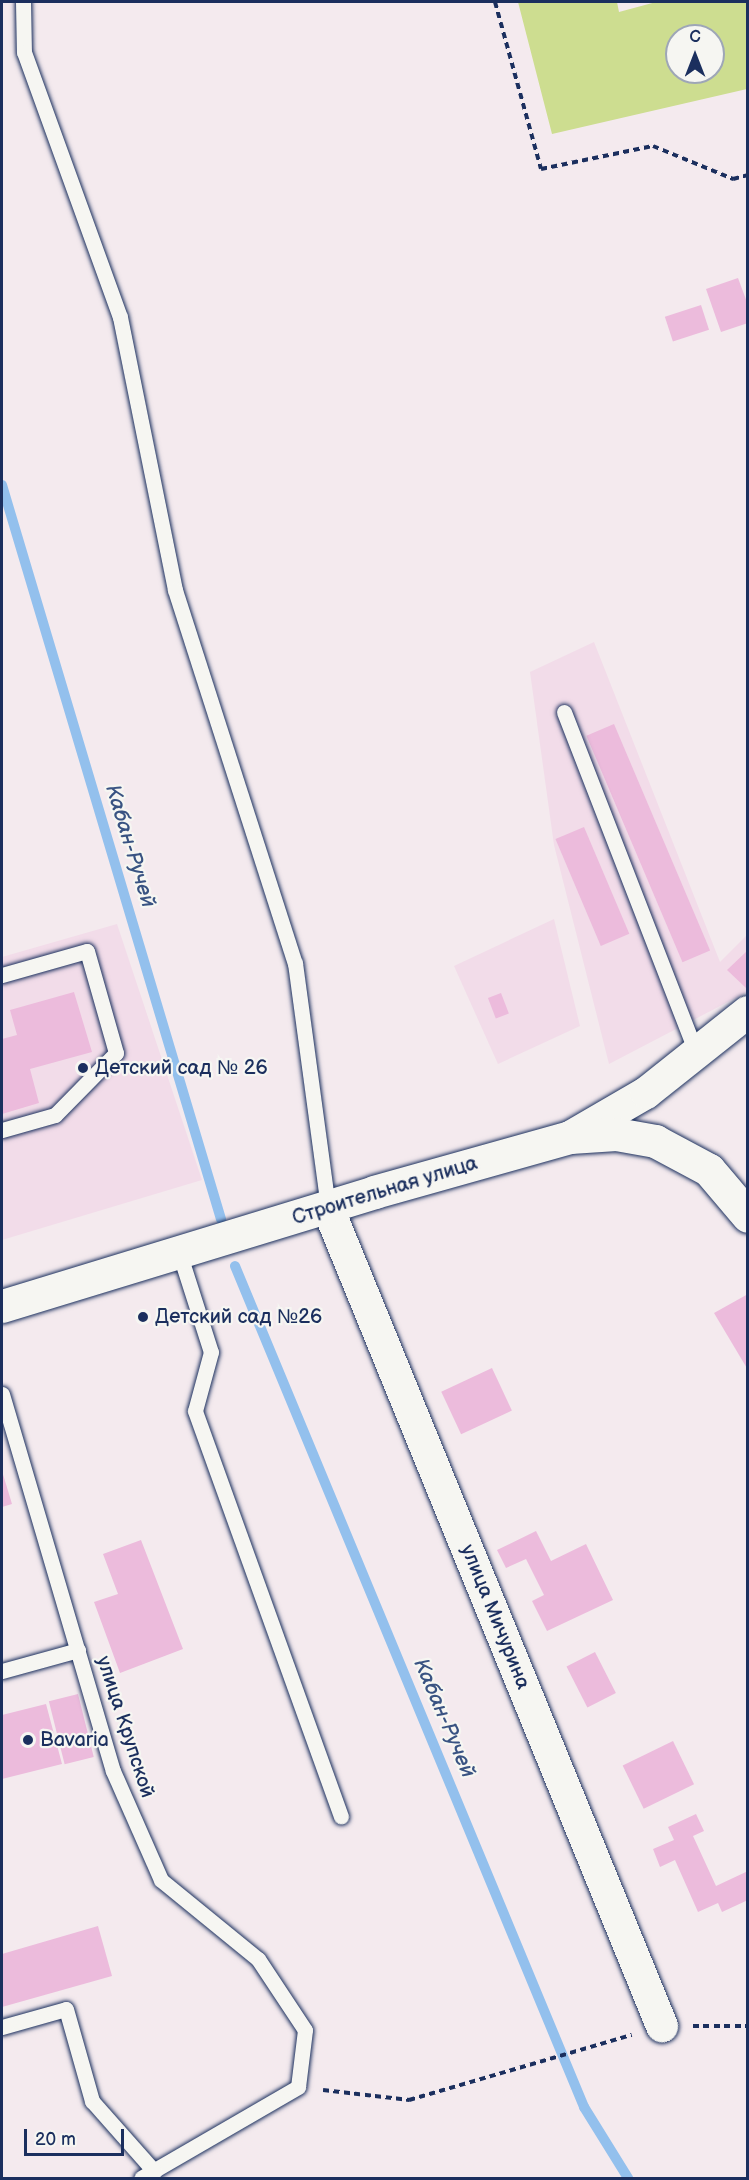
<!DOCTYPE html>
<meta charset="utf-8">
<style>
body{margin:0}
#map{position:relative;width:749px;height:2180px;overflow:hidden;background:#f4eaee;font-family:"Balsamiq Sans",sans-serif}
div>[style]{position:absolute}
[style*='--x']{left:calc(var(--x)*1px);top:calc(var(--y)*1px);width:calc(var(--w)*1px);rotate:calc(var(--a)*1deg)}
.built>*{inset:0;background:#f2dce9}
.green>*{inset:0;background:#cddd90}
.stream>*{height:10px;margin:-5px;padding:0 5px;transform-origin:5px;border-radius:5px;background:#93c0ed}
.building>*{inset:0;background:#ecbbdc;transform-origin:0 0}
.path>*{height:4px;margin-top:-2px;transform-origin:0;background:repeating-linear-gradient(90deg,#1b2f5e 0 6px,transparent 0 10.5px)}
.roads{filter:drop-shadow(0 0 2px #1b2f5e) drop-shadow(0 0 2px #1b2f5e)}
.service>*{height:15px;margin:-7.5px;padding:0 7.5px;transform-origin:7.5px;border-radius:7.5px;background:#f6f6f2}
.minor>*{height:32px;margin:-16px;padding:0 16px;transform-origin:16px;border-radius:16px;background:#f6f6f2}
.tertiary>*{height:33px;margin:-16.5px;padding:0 16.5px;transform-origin:16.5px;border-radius:16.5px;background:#f6f6f2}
.dots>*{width:16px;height:16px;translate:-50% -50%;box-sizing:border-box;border:3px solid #f6f6f2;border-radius:50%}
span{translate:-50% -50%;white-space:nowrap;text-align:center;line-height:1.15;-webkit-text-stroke:4.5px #f6f6f2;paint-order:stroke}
.poi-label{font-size:20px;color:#1b2f5e}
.left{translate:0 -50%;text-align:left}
.street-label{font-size:20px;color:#1b2f5e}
.water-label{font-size:21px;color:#395382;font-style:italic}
.frame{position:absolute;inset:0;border:3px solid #1b2f5e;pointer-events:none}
.north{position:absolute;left:665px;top:24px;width:60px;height:60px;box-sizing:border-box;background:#f6f6f2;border:2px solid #9ea6b7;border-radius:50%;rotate:0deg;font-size:16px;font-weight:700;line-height:24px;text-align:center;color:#1b2f5e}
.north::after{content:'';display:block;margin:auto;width:21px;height:27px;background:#1b2f5e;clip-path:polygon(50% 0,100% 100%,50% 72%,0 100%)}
.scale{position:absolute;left:24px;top:2129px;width:100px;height:27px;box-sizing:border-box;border:3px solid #1b2f5e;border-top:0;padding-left:8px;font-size:18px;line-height:21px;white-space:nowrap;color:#1b2f5e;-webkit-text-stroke:4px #f6f6f2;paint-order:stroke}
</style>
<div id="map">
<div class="built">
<div style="clip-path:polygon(594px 642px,720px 962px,747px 935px,747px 992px,609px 1064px,554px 845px,530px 672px)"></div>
<div style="clip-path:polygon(554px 919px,580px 1026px,498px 1064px,454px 966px)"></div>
<div style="clip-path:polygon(117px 924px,202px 1180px,2px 1240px,2px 957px)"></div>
</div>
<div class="green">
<div style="clip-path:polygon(evenodd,518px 2px,617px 2px,619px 12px,656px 2px,747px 2px,747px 89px,552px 134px,518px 2px,677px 36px,713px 36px,713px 72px,677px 72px,677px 36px)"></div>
</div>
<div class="stream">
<div style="--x:2;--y:485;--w:766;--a:73.39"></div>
<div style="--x:235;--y:1266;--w:911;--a:67.46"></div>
<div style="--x:584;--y:2107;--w:84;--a:58.2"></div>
</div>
<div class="building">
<div style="clip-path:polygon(738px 278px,748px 305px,748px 323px,721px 332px,706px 289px)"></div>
<div style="left:701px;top:305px;width:26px;height:38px;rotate:72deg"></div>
<div style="left:614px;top:724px;width:246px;height:30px;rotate:67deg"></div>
<div style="left:584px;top:827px;width:116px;height:31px;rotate:67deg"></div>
<div style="clip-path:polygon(748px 950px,748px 987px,746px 988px,727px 970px)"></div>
<div style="clip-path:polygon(74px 992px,92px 1052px,30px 1069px,39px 1103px,2px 1114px,2px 1039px,17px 1035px,10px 1010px)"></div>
<div style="left:501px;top:993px;width:22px;height:14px;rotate:69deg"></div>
<div style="clip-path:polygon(748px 1294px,748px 1370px,714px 1313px)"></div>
<div style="left:492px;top:1368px;width:47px;height:56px;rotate:65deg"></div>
<div style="clip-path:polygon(2px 1471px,12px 1504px,2px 1507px)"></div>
<div style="clip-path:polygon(536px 1531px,551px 1561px,586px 1544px,613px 1600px,547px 1631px,532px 1601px,544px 1595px,526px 1559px,506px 1568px,497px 1550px)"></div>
<div style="clip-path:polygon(141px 1540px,183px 1649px,120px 1673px,94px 1602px,118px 1594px,103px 1554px)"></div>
<div style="left:595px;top:1652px;width:46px;height:32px;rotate:63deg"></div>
<div style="left:78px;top:1694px;width:65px;height:30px;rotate:76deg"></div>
<div style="clip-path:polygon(46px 1704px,62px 1764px,2px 1779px,2px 1715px)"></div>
<div style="left:673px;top:1741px;width:48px;height:56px;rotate:64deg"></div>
<div style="clip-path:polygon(696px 1814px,704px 1831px,693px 1836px,716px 1886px,748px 1871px,748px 1900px,722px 1912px,718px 1903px,698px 1912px,675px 1860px,660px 1867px,653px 1849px,674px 1840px,668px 1827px)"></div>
<div style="clip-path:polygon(98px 1926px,112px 1976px,2px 2007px,2px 1954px)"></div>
</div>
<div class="path">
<div style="--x:495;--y:2;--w:173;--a:74.6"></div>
<div style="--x:541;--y:169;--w:114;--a:-11.6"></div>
<div style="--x:653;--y:146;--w:87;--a:22.4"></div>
<div style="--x:733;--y:179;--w:16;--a:-15"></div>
<div style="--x:693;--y:2026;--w:55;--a:0"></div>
<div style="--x:323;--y:2090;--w:87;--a:6.6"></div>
<div style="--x:409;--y:2100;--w:232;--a:-16.3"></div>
</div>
<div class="roads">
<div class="service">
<div style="--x:23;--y:2;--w:50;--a:88.9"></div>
<div style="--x:24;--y:52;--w:282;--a:70.1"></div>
<div style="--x:120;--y:317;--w:278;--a:78.6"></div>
<div style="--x:175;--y:590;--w:392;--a:72.2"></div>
<div style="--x:295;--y:963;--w:247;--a:82.3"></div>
<div style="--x:564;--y:712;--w:366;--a:68.8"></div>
<div style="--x:2;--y:975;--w:88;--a:-15.8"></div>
<div style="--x:87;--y:951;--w:106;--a:74.1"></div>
<div style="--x:116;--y:1053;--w:87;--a:134.5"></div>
<div style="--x:55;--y:1115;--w:55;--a:164.2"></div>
<div style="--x:179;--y:1252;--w:105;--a:72.3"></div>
<div style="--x:211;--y:1352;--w:61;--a:105.2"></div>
<div style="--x:195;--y:1411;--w:431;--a:70.2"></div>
<div style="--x:2;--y:1394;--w:393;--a:73.6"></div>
<div style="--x:113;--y:1771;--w:119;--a:66.2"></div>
<div style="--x:161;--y:1880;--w:125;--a:39.2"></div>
<div style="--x:258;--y:1959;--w:85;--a:56.5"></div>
<div style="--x:305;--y:2030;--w:57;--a:97"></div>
<div style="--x:298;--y:2087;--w:181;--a:149.9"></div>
<div style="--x:2;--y:1671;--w:79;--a:-15.4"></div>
<div style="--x:2;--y:2027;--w:66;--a:-15.7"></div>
<div style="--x:66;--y:2009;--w:96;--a:74.2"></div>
<div style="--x:92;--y:2101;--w:94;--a:48.5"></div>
</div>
<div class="minor">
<div style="--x:570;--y:1137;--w:88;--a:-30.1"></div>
<div style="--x:646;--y:1093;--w:130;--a:-38.5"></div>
<div style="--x:328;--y:1208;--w:884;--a:67.79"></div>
</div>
<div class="tertiary">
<div style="--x:2;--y:1306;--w:389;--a:-17"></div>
<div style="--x:374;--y:1192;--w:204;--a:-15.7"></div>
<div style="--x:570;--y:1137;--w:46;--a:-3.7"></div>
<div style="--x:616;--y:1134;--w:40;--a:10"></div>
<div style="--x:655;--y:1141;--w:61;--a:28.2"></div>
<div style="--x:709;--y:1170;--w:60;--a:49.7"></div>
</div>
</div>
<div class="dots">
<div style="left:83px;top:1068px;background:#1b2f5e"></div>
<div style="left:143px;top:1317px;background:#1b2f5e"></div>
<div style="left:28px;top:1740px;background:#1b2f5e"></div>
</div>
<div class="poi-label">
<span class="left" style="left:95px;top:1068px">Детский сад № 26</span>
<span class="left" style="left:155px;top:1317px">Детский сад №26</span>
<span class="left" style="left:40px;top:1740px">Bavaria</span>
</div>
<div class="street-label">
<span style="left:385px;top:1191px;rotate:-17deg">Строительная улица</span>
<span style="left:495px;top:1617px;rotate:68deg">улица Мичурина</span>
<span style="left:125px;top:1727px;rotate:72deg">улица Крупской</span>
</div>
<div class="water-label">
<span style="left:130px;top:846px;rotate:73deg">Кабан-Ручей</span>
<span style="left:444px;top:1718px;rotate:67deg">Кабан-Ручей</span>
</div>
<div class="frame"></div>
<div class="north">С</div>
<div class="scale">20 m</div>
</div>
